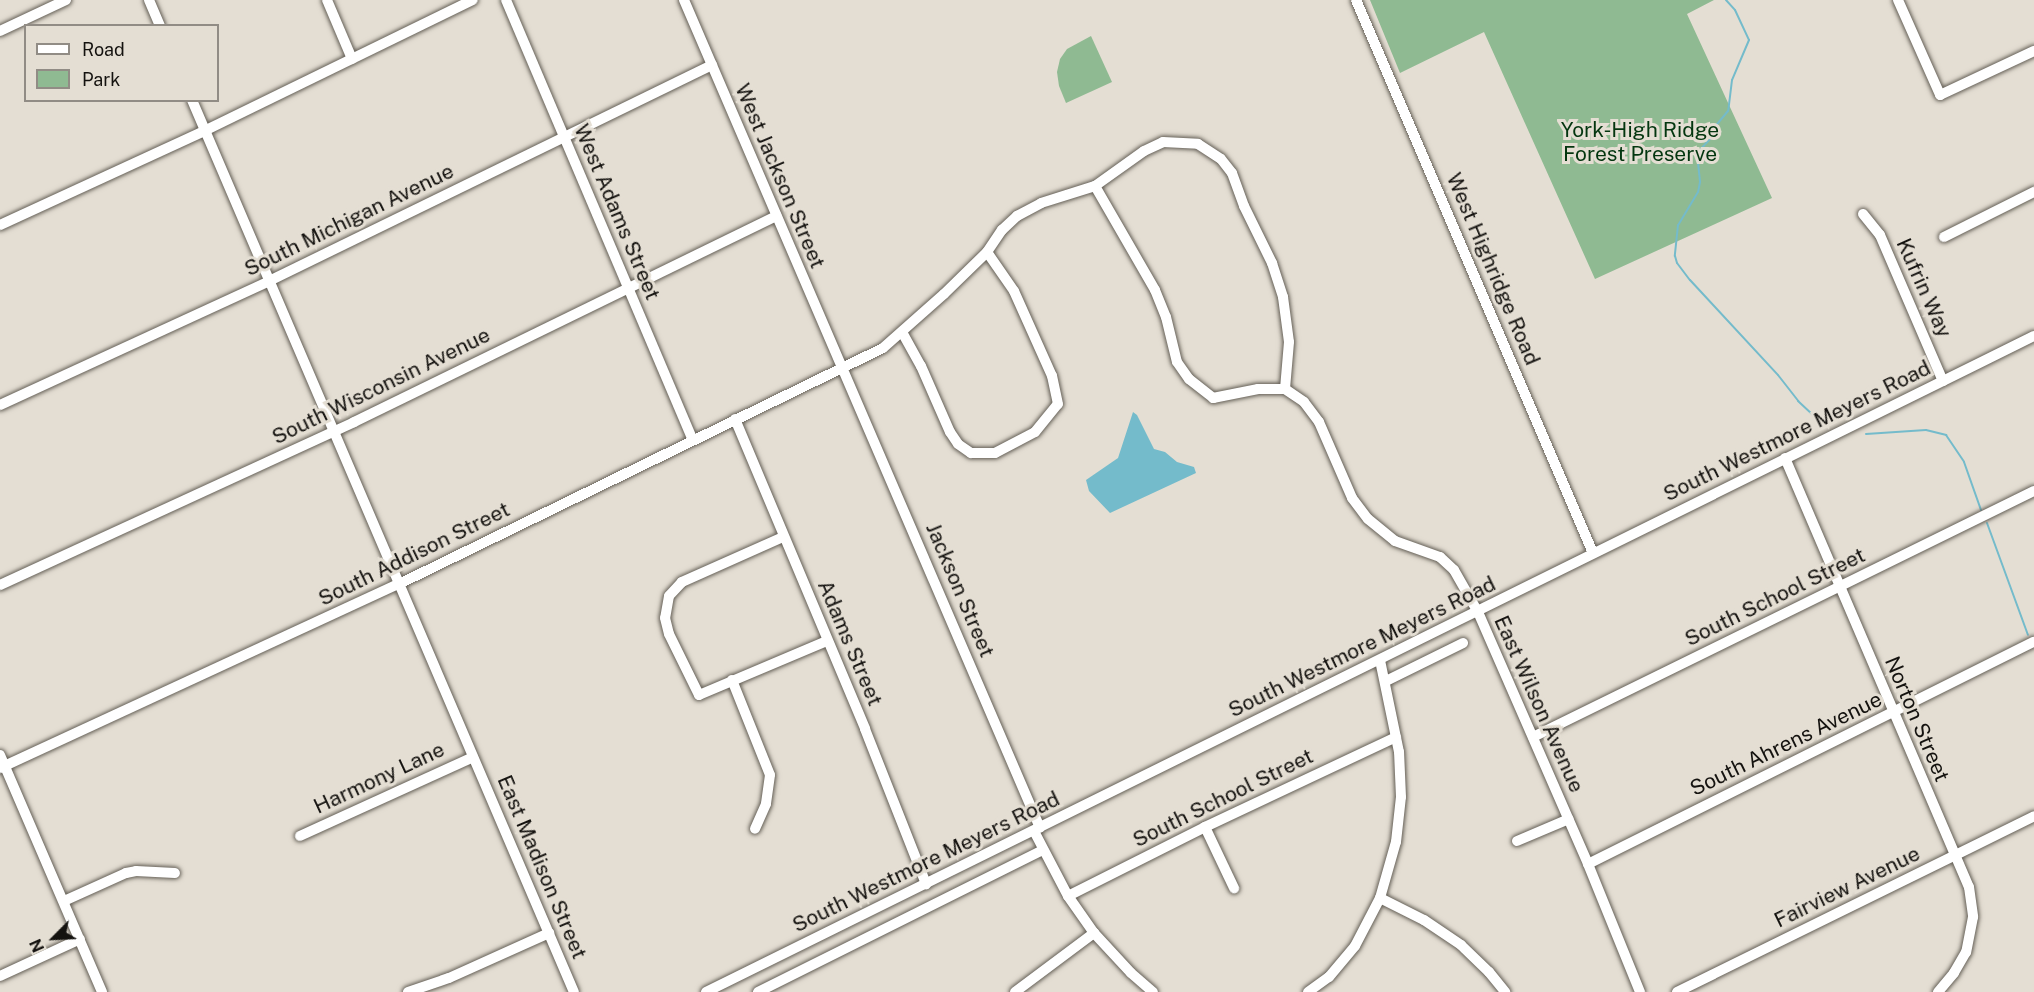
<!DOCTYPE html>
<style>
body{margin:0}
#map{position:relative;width:2034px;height:992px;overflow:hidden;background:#e4ded3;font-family:"Public Sans",sans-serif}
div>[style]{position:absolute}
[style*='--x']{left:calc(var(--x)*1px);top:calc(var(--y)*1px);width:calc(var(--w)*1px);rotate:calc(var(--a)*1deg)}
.green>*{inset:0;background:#8fba92}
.water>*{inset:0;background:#74bbcb}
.stream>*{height:2px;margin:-1px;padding:0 1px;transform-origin:1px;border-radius:1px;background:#74bbcb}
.roads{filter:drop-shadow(0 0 2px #645f56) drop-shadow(0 0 2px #645f56)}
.minor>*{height:10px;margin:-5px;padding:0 5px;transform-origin:5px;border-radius:5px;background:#fff}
span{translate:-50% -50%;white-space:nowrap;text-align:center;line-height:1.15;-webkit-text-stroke:6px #e4ded3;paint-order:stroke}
.park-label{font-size:21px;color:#03360f}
.street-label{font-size:21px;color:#14120f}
.legend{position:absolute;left:24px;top:24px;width:195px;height:78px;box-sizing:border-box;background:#e4ded3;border:2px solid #918c85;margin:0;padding:8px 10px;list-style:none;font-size:18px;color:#14120f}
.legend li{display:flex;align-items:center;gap:12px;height:30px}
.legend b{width:30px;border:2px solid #918c85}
.north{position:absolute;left:24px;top:908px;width:60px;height:60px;-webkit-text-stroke:4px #e4ded3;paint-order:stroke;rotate:246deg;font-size:16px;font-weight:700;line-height:24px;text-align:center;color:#14120f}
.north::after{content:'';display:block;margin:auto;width:21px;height:27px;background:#14120f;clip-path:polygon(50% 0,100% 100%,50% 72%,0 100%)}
</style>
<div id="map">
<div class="green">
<div style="clip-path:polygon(1370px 0,1714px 0,1687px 14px,1772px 198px,1595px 279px,1484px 32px,1400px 73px)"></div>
<div style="clip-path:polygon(1091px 36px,1112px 82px,1066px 103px,1059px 86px,1057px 72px,1060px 59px,1067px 49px)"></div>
</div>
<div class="water">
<div style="clip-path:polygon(1133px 412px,1137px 415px,1154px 449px,1165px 452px,1177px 462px,1194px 467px,1196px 473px,1110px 513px,1089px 491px,1086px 480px,1118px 458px)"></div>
</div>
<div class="stream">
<div style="--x:1726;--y:0;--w:13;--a:48"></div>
<div style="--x:1735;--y:10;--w:33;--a:65"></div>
<div style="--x:1749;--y:40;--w:43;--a:113"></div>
<div style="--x:1732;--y:80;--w:31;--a:97"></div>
<div style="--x:1728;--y:111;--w:17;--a:130"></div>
<div style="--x:1717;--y:124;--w:15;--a:113"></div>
<div style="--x:1711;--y:138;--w:21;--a:133"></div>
<div style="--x:1697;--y:153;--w:29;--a:84"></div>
<div style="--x:1700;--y:182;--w:10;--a:101"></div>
<div style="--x:1698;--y:192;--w:39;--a:121"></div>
<div style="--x:1678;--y:225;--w:31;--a:96"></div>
<div style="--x:1675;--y:256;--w:7;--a:74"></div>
<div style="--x:1677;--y:263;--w:21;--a:53"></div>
<div style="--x:1690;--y:280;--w:129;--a:47.2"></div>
<div style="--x:1778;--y:375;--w:33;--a:52"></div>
<div style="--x:1798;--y:401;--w:23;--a:43"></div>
<div style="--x:1815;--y:417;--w:12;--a:24"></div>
<div style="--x:1866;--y:434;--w:60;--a:-3.8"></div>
<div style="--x:1926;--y:430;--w:21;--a:14"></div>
<div style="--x:1946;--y:435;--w:32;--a:56"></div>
<div style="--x:1964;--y:462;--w:51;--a:70.5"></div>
<div style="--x:1987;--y:523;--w:119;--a:69.9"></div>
</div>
<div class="roads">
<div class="minor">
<div style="--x:149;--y:0;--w:28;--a:67"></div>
<div style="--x:327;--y:0;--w:64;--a:67"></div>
<div style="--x:506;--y:0;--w:478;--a:67"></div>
<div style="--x:684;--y:0;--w:901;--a:66.73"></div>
<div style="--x:1356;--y:0;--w:602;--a:66.8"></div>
<div style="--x:1898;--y:0;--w:104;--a:66.1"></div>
<div style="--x:1940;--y:95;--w:104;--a:-25.1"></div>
<div style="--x:0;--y:31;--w:73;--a:-25.2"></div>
<div style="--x:192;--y:100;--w:970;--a:66.82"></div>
<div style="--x:1095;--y:186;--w:120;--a:60"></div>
<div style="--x:1155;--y:290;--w:29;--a:68"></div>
<div style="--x:1166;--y:317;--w:46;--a:76.3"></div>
<div style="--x:1177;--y:362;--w:21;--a:55"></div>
<div style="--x:1189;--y:379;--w:31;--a:38"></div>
<div style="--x:1213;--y:398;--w:46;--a:-11.3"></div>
<div style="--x:1258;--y:389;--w:27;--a:0"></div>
<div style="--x:1285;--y:389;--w:23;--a:34"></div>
<div style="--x:1304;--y:402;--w:25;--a:53"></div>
<div style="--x:1319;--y:422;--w:83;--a:66.5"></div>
<div style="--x:1352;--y:498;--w:26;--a:53"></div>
<div style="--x:1368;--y:519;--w:35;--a:39"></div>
<div style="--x:1395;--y:541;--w:48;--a:19.6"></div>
<div style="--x:1440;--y:557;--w:19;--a:43"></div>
<div style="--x:1454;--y:570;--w:48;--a:60.3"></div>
<div style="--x:1478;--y:612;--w:275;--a:66.4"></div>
<div style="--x:1588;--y:864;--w:138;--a:67.9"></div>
<div style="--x:1863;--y:214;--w:27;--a:51"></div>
<div style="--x:1880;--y:235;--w:159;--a:66.7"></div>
<div style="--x:0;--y:225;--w:225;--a:-24.7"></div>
<div style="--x:204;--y:131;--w:299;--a:-26"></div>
<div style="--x:1944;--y:237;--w:101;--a:-26.6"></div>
<div style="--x:902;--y:332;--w:39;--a:61"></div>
<div style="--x:921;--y:366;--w:72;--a:66.3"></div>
<div style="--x:950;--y:432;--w:14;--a:56"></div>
<div style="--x:958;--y:444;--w:16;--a:35"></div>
<div style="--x:971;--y:453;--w:24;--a:0"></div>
<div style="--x:995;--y:453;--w:45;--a:-27.7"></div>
<div style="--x:1035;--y:432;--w:36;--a:-51"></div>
<div style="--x:1058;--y:404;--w:29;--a:-102"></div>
<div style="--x:1052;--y:376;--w:93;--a:-114.1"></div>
<div style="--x:1014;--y:291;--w:47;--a:-124.7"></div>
<div style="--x:0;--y:405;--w:296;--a:-24.7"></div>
<div style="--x:269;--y:281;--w:493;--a:-26"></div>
<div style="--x:735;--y:419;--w:336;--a:67.2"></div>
<div style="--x:865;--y:729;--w:167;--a:68.5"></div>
<div style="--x:1785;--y:458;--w:467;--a:66.8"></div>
<div style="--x:1969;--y:887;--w:30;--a:82"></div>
<div style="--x:1973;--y:917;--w:36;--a:101"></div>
<div style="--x:1966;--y:952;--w:24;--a:120"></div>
<div style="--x:1954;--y:973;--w:25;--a:130"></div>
<div style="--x:783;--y:537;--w:111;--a:156"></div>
<div style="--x:682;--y:582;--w:19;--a:133"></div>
<div style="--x:669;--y:596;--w:22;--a:100"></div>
<div style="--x:665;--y:618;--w:16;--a:76"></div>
<div style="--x:669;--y:634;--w:68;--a:63.8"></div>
<div style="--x:699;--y:695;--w:139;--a:-22.9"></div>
<div style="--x:0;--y:585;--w:390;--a:-24.7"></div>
<div style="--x:354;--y:422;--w:470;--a:-26"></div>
<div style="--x:732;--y:680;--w:102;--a:68.2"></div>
<div style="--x:770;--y:775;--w:29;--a:98"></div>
<div style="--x:766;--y:804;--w:27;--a:114"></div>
<div style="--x:1386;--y:681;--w:86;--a:-26.3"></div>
<div style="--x:1533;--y:737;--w:558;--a:-26.15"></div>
<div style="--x:0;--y:755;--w:258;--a:66.7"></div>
<div style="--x:0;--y:768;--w:439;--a:-24.8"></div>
<div style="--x:399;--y:584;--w:538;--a:-25.99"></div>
<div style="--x:883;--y:348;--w:81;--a:-41.5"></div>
<div style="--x:944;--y:294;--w:60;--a:-44.3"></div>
<div style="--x:987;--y:252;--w:27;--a:-56"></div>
<div style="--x:1002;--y:230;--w:21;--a:-43"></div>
<div style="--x:1017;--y:216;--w:27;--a:-28"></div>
<div style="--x:1041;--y:203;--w:57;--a:-17.5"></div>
<div style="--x:1095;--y:186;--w:60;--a:-35.5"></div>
<div style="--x:1144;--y:151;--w:21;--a:-25"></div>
<div style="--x:1163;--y:142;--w:35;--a:3"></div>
<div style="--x:1198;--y:144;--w:27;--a:33"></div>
<div style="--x:1221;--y:159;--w:18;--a:52"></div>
<div style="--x:1232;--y:173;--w:35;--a:70"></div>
<div style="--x:1244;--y:206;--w:64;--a:63.8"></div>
<div style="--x:1272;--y:263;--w:36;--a:72"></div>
<div style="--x:1283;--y:297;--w:45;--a:82.4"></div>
<div style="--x:1289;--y:342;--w:47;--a:94.9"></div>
<div style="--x:1205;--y:827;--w:68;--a:64.6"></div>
<div style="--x:1034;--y:831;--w:73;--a:62.4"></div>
<div style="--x:1068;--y:896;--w:45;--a:54.9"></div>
<div style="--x:1094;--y:933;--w:54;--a:47.2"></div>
<div style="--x:1131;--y:973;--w:29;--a:41"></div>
<div style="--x:300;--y:836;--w:190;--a:-24.5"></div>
<div style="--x:1517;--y:841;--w:56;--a:-22.9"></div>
<div style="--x:1588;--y:864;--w:498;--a:-26.5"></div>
<div style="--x:1068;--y:896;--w:153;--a:-26.7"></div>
<div style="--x:1205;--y:827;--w:211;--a:-25.2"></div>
<div style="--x:1380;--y:898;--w:49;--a:26.6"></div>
<div style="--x:1424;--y:920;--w:45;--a:34"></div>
<div style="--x:1461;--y:945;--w:39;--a:44"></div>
<div style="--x:1489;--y:972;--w:26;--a:51"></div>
<div style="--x:64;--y:901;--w:68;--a:-24.3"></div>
<div style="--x:126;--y:873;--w:10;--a:-11"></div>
<div style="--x:136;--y:871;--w:39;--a:3"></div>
<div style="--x:0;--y:976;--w:88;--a:-24.8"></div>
<div style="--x:408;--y:992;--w:43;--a:-18.9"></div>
<div style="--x:449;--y:978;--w:110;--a:-24.2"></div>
<div style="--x:706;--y:992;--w:1481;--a:-26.29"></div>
<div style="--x:758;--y:992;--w:318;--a:-26.5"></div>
<div style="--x:1015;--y:992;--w:99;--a:-36.8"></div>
<div style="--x:1308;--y:992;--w:26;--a:-36"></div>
<div style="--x:1329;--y:977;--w:40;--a:-50"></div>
<div style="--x:1355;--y:946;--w:54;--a:-62.5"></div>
<div style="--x:1380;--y:898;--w:58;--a:-74.1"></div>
<div style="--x:1396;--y:842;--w:45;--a:-83.7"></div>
<div style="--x:1401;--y:797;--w:45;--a:-92.5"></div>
<div style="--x:1399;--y:752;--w:94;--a:-101.7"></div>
<div style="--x:1677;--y:992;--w:398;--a:-26.2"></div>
</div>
</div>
<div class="park-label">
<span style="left:1640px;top:142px">York-High Ridge<br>Forest Preserve</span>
</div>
<div class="street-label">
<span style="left:780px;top:176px;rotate:67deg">West Jackson Street</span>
<span style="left:617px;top:212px;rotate:67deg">West Adams Street</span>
<span style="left:349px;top:220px;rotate:-26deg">South Michigan Avenue</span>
<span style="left:1493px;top:269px;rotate:67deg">West Highridge Road</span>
<span style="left:1924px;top:288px;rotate:66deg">Kufrin Way</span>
<span style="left:381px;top:386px;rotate:-26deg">South Wisconsin Avenue</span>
<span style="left:1797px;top:431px;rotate:-26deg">South Westmore Meyers Road</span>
<span style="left:414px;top:554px;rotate:-26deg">South Addison Street</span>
<span style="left:960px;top:590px;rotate:67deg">Jackson Street</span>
<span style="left:1775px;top:597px;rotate:-26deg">South School Street</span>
<span style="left:850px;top:643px;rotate:67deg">Adams Street</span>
<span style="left:1362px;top:647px;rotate:-26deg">South Westmore Meyers Road</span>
<span style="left:1539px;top:704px;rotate:66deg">East Wilson Avenue</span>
<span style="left:1917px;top:719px;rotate:67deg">Norton Street</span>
<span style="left:1786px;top:744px;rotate:-26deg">South Ahrens Avenue</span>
<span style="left:379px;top:778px;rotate:-25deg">Harmony Lane</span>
<span style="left:1223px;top:798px;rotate:-26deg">South School Street</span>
<span style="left:926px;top:862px;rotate:-26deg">South Westmore Meyers Road</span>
<span style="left:542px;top:867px;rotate:67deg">East Madison Street</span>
<span style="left:1847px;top:887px;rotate:-26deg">Fairview Avenue</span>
</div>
<ul class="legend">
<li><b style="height:8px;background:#fff"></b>Road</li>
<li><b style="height:16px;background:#8fba92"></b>Park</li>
</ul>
<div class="north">N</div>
</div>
